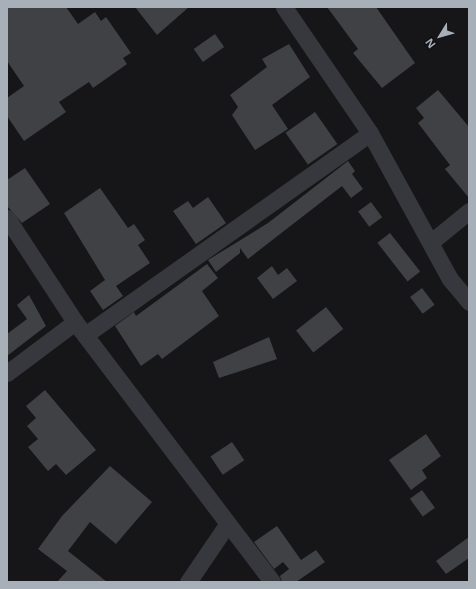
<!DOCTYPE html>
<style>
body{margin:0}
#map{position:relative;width:476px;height:589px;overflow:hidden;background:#161618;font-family:"Noto Sans",sans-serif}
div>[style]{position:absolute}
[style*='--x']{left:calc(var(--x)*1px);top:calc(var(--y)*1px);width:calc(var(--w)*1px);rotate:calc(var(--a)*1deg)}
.building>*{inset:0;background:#404145;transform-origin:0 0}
.street>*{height:17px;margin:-8.5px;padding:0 8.5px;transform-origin:8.5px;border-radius:8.5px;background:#37383d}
span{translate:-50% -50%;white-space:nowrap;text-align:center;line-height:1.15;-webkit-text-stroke:3px #111113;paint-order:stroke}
.frame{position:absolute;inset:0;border:8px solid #a7afb9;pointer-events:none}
.north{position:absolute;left:420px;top:16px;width:40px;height:40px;-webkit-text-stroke:3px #111113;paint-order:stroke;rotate:233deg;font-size:11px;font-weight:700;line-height:16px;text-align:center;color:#a7afb9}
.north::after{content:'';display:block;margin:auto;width:14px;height:18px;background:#a7afb9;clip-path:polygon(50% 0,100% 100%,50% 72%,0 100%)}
</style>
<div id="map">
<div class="building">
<div style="clip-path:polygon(7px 7px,66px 7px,78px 24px,95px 12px,101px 21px,106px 17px,131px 53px,123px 58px,127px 64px,93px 88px,89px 82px,59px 102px,66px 112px,24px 141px,7px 116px,7px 98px,24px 86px,7px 61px)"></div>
<div style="clip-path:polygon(135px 7px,189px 7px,157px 35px)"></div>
<div style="clip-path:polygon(327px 7px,376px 7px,415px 63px,382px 88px,353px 53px,358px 49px)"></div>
<div style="left:215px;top:34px;width:16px;height:26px;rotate:55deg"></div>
<div style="clip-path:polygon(289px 44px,310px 77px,272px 105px,288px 129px,255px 150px,232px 115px,238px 107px,230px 95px,267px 67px,262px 59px)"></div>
<div style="clip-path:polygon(438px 90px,469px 127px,469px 198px,445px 169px,450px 165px,418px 123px,424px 118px,416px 108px)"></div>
<div style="left:315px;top:112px;width:39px;height:36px;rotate:55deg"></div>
<div style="clip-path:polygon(348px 161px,355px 171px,352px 174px,363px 189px,351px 198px,342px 186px,248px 259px,240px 248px,240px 253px,216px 272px,208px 260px,268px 223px)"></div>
<div style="clip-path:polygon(25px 168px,50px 204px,22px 223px,7px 206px,7px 180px)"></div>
<div style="clip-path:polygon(100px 188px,128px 228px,134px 224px,145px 240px,138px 245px,150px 263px,116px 286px,123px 296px,103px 310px,90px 291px,105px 280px,64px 213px)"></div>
<div style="clip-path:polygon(208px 197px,226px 223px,196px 244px,173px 211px,188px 201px,193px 208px)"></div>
<div style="left:371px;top:202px;width:19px;height:16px;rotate:54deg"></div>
<div style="left:390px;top:233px;width:49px;height:16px;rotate:52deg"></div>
<div style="clip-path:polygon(207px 264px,218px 278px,202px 291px,219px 316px,162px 359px,158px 354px,141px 366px,115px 326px,134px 312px,136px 316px)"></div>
<div style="clip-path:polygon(272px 266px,278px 275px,287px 268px,297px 281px,273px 299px,257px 278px)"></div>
<div style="left:422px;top:288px;width:21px;height:15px;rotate:53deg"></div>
<div style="clip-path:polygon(29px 295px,46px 326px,7px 356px,7px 334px,27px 319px,17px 305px)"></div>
<div style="left:326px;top:307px;width:28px;height:38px;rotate:52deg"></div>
<div style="clip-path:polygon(269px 337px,277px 359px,219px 378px,213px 362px)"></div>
<div style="clip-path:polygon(45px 390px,96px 450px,66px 475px,56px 464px,48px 471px,28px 447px,38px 439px,27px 426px,36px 418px,26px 406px)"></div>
<div style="clip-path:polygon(426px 434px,441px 456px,422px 470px,427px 478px,411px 490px,389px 460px)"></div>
<div style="left:232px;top:442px;width:22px;height:26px;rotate:56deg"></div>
<div style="clip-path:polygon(110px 466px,152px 502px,116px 544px,90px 522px,68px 551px,107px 582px,57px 582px,67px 571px,38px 549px,62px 516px)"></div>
<div style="left:422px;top:490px;width:22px;height:15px;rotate:54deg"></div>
<div style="clip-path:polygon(277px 526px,301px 560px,316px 550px,325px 562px,296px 582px,282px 582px,280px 576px,289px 569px,283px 562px,274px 569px,254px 542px)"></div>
<div style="clip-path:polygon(469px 537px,469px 558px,446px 574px,436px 561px)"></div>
</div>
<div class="street">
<div style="--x:284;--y:7;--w:153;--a:55.7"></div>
<div style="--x:370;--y:133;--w:166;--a:61.3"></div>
<div style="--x:450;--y:279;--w:30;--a:50"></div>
<div style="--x:7;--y:218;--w:124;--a:56.8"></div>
<div style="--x:75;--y:322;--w:326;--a:52.8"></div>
<div style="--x:431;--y:242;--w:49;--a:-39.2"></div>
<div style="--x:85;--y:335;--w:349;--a:-35.3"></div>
<div style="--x:7;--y:373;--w:85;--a:-36.9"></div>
<div style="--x:188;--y:582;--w:68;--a:-55.8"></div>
</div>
<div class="frame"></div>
<div class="north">N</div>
</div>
